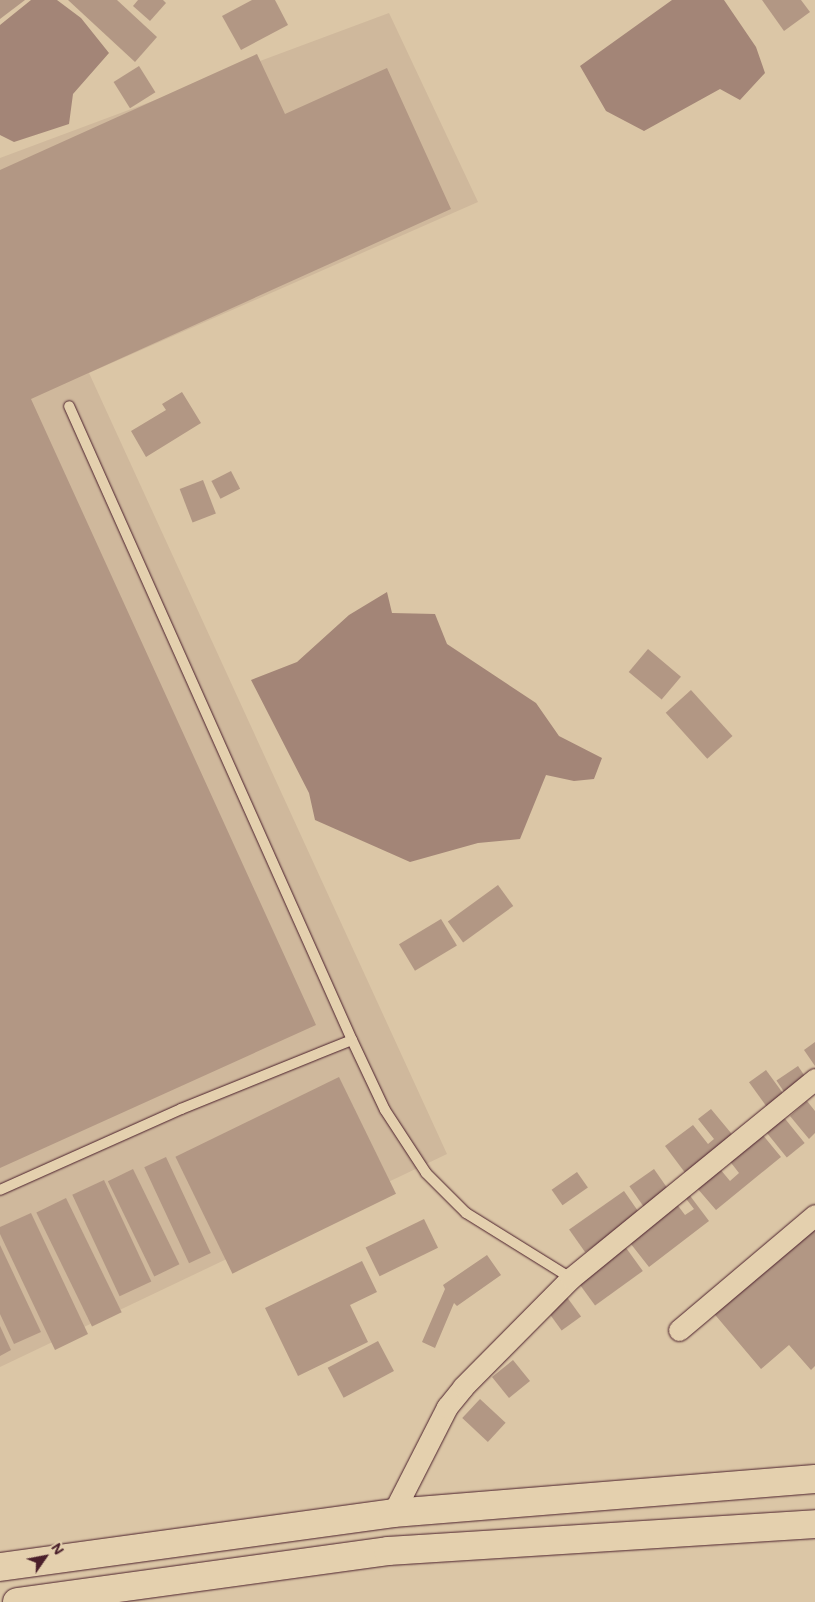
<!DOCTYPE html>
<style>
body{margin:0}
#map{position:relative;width:815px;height:1602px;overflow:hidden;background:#dbc6a6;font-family:Mali,sans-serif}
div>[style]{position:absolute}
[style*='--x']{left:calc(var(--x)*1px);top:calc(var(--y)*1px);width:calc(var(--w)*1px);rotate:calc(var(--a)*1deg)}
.built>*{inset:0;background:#cfb89c}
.water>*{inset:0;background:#a38577}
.building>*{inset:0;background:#b29784;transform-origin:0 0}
.roads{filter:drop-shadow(0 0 1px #4a1f2b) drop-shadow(0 0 1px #4a1f2b)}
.lane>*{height:10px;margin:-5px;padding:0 5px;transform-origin:5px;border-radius:5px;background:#e4d0ae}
.street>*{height:21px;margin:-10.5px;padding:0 10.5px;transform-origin:10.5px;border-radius:10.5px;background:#e4d0ae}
.secondary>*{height:28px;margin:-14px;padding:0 14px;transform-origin:14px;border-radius:14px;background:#e4d0ae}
span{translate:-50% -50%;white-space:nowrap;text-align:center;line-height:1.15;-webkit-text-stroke:5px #e4d0ae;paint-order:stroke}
.north{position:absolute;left:20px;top:1532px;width:50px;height:50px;-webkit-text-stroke:4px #e4d0ae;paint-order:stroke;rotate:57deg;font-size:14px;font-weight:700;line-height:20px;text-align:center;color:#4a1f2b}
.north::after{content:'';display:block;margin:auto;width:18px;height:22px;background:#4a1f2b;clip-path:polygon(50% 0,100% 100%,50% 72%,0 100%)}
</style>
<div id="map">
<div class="built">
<div style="clip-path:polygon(389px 13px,478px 202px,89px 373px,447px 1154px,0 1367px,0 158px)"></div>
</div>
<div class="water">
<div style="clip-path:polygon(31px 0,57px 0,81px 18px,109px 53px,73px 94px,69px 124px,14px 142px,0 135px,0 25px)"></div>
<div style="clip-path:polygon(672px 0,724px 0,756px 47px,765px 73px,740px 100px,720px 89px,644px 131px,606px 111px,580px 66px)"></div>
<div style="clip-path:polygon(387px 592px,392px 613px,435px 614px,447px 644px,536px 703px,559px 736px,602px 758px,594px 779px,574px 781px,546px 775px,520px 839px,478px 843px,410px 862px,315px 820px,309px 793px,251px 680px,297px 662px,349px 615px)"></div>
</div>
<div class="building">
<div style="clip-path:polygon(0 0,25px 0,0 19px)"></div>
<div style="clip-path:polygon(68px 0,117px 0,157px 37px,135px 62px)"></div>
<div style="clip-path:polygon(138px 0,163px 0,166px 3px,150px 21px,133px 6px)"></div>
<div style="clip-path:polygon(252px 0,275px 0,288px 25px,241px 50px,222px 16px)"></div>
<div style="clip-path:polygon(762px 0,801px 0,810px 12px,784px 31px)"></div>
<div style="clip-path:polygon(257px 54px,285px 114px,387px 68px,451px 209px,31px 399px,316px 1025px,0 1168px,0 170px)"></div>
<div style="left:139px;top:66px;width:31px;height:30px;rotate:58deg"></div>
<div style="clip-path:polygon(182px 392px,201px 423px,146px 457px,131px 431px,166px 410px,162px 404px)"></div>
<div style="left:231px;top:471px;width:20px;height:22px;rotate:63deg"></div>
<div style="left:203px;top:480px;width:36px;height:25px;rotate:69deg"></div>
<div style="left:648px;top:649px;width:43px;height:30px;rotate:40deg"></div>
<div style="left:691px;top:690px;width:62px;height:34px;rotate:48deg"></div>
<div style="left:498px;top:885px;width:26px;height:62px;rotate:54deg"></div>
<div style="left:441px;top:919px;width:31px;height:49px;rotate:59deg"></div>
<div style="clip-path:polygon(815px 1042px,815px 1066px,804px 1050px)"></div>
<div style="left:798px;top:1066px;width:18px;height:26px;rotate:56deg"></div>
<div style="left:766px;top:1070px;width:36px;height:21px;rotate:54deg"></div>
<div style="left:339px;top:1077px;width:130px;height:182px;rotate:64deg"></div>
<div style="clip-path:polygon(807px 1101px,815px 1111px,815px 1133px,809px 1139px,790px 1116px)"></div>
<div style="clip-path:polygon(711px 1109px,736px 1139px,686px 1174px,665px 1146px,693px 1125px,708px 1144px,714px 1139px,698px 1119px)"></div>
<div style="left:782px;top:1115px;width:36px;height:23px;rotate:51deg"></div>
<div style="clip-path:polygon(757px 1128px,781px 1157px,716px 1210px,697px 1188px,720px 1169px,730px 1181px,739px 1173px,725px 1155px)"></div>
<div style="left:166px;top:1157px;width:106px;height:24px;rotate:65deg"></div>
<div style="left:133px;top:1169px;width:106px;height:28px;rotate:64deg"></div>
<div style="left:654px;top:1169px;width:28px;height:30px;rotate:55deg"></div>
<div style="left:577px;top:1172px;width:19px;height:31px;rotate:55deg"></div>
<div style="left:104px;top:1180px;width:112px;height:35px;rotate:65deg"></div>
<div style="left:624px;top:1191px;width:28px;height:67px;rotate:55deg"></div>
<div style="clip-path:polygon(688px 1193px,709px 1221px,649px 1267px,627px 1239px,676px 1203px,685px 1215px,694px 1209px,684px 1196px)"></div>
<div style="left:66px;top:1198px;width:127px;height:33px;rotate:64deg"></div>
<div style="clip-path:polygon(31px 1213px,88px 1334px,55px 1350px,0 1234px,0 1227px)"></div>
<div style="left:424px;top:1219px;width:32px;height:65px;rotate:64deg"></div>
<div style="clip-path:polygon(815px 1221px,815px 1366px,811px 1370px,789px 1345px,761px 1369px,711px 1310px)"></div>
<div style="clip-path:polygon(0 1245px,41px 1332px,14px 1344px,0 1314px)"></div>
<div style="left:624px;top:1245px;width:32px;height:59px;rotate:54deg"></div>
<div style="clip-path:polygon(487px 1255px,501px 1275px,457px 1306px,454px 1303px,435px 1348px,422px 1342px,445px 1289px,443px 1285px)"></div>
<div style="clip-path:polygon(362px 1261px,377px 1292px,350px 1305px,368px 1342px,298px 1376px,265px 1308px)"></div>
<div style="left:564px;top:1293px;width:29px;height:24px;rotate:54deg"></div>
<div style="clip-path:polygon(0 1326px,11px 1350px,0 1356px)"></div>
<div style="left:378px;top:1341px;width:34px;height:57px;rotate:62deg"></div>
<div style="left:513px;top:1360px;width:27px;height:27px;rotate:51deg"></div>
<div style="left:480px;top:1399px;width:35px;height:26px;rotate:43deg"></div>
</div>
<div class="roads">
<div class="lane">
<div style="--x:352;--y:1040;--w:77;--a:64.8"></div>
<div style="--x:385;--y:1110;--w:75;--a:56.9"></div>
<div style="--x:426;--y:1173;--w:57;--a:45"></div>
<div style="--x:466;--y:1213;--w:123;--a:31.8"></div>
<div style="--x:0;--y:1190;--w:198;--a:-24.1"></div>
<div style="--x:181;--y:1109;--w:184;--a:-22"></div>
<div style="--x:352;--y:1040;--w:694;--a:-114.05"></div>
</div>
<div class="street">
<div style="--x:679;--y:1330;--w:178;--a:-40.2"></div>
<div style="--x:393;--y:1513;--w:119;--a:-63"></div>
<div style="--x:447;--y:1407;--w:26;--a:-51"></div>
<div style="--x:463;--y:1387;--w:153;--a:-45.3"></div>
<div style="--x:571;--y:1278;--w:315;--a:-39.2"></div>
</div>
<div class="secondary">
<div style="--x:0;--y:1567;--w:397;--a:-7.8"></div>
<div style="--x:393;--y:1513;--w:423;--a:-4.6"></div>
<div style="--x:17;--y:1602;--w:374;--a:-7.8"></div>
<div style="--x:388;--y:1551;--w:428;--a:-3.6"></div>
</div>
</div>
<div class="north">N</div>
</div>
